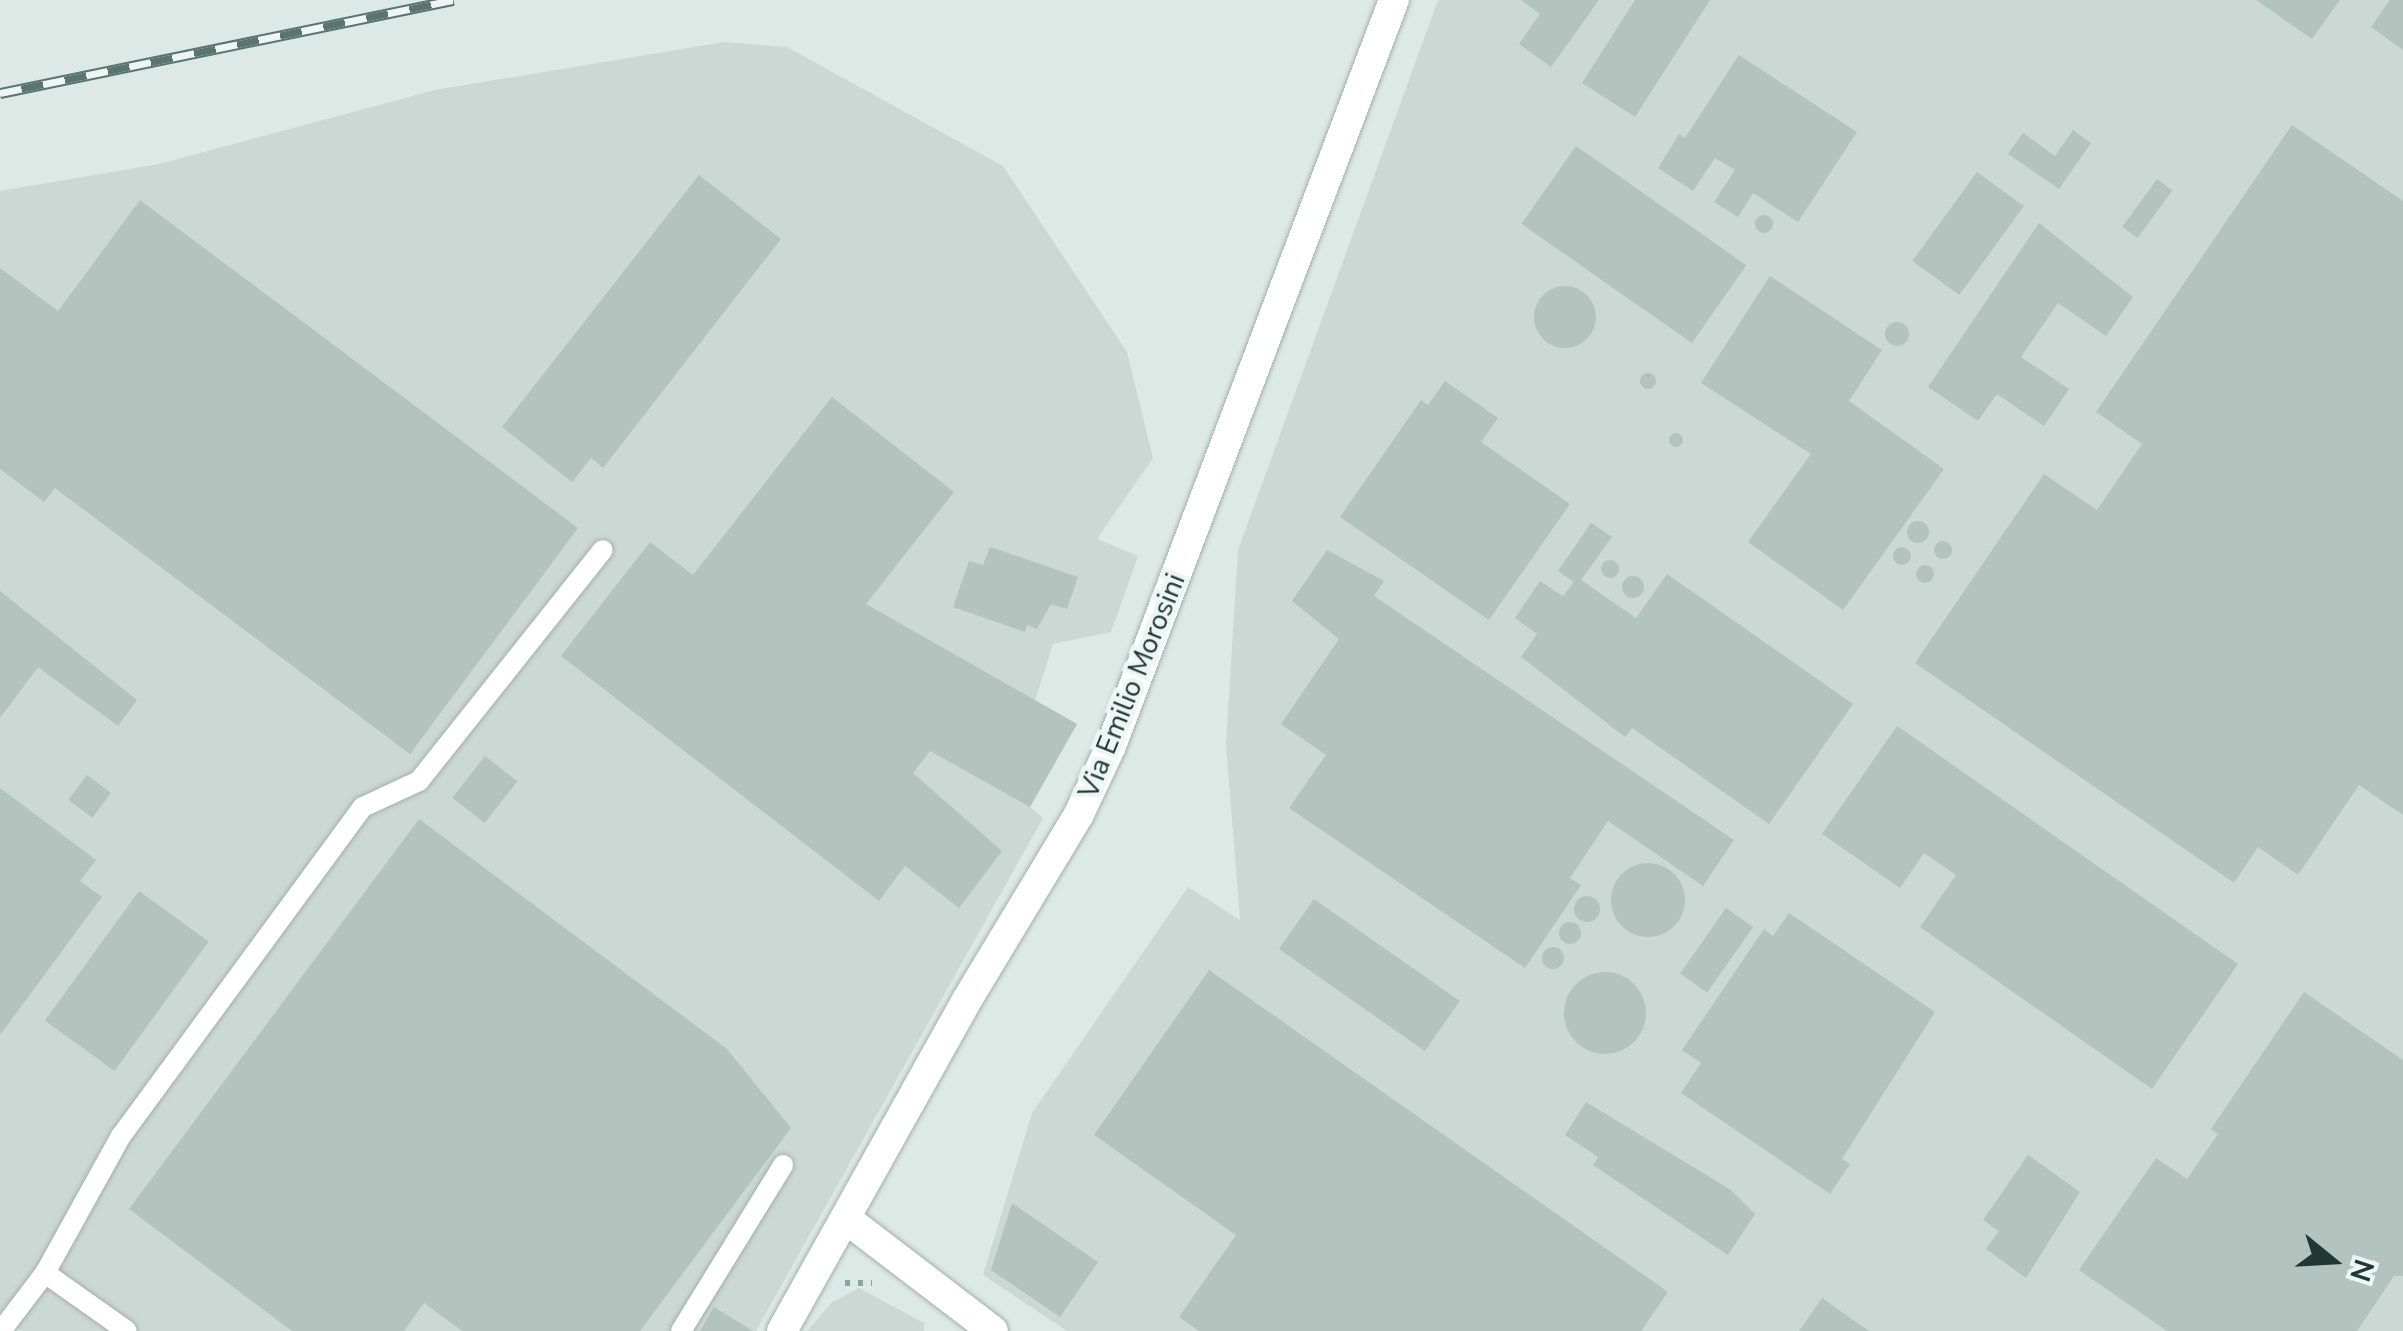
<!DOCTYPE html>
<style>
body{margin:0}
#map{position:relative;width:2403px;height:1331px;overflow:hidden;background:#dde9e5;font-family:"Nunito Sans",sans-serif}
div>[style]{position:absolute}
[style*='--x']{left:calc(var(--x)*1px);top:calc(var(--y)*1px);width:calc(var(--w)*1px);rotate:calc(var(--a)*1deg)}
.built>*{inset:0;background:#ccd8d4}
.building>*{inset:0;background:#b3c3be;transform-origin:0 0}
.round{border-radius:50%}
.path>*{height:6px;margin-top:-3px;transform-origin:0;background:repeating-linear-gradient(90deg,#7faba3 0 5px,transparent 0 13px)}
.roads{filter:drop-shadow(0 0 2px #a1b0ac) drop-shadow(0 0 2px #a1b0ac)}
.service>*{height:20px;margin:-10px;padding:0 10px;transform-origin:10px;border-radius:10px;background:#fff}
.minor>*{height:30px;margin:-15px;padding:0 15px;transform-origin:15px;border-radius:15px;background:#fff}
.rail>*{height:11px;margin-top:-5.5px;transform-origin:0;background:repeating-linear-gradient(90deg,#edf6f3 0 22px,#5a7470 0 44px);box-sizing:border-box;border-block:2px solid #5a7470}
span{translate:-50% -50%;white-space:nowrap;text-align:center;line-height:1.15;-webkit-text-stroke:9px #edf6f3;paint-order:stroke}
.street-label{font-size:28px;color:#203734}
.north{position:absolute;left:2283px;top:1211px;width:100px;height:100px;-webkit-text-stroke:8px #edf6f3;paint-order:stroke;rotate:108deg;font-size:28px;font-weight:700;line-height:40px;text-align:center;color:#203734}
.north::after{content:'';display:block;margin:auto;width:35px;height:45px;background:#203734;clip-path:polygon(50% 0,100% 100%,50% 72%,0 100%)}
</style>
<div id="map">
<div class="built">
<div style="clip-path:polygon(1438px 0,2403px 0,2403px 1331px,1067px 1331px,983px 1275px,1032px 1113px,1188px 887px,1240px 920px,1226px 744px,1238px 550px)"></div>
<div style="clip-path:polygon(724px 42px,787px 47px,1003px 166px,1127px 352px,1153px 458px,1097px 539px,1138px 556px,1111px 632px,1053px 644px,1035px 701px,1077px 724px,1030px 807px,1043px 818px,756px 1331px,22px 1331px,0 1315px,0 191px,159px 164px,435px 90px)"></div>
<div style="clip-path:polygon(859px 1288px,924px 1323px,924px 1331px,807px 1331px,831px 1303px)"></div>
</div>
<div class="building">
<div style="clip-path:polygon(1521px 0,1599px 0,1551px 67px,1519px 44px,1540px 14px)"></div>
<div style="clip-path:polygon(1635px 0,1710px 0,1635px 117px,1582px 83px)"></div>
<div style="clip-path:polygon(2256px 0,2340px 0,2312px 39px)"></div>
<div style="clip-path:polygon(2390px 0,2403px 0,2403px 50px,2371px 27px)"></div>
<div style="clip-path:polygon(1739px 55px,1857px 132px,1798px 222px,1753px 193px,1738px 217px,1714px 202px,1735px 170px,1715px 158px,1693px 191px,1658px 168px,1679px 134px,1685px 138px)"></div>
<div style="clip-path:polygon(2292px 125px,2403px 201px,2403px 815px,2359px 785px,2298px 875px,2258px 847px,2234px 883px,1915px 663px,2044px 474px,2097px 510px,2142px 444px,2096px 412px)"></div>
<div style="clip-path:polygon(2073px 130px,2091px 143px,2059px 189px,2008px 154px,2023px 133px,2055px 156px)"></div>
<div style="left:1576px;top:146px;width:208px;height:95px;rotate:35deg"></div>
<div style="left:1977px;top:172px;width:58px;height:110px;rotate:36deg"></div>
<div style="clip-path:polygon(699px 175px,781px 239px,603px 468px,591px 458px,572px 482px,502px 427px)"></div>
<div style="left:2157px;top:179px;width:19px;height:59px;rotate:36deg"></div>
<div style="clip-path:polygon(140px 200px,578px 528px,410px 754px,55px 488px,44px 502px,0 469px,0 268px,58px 311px)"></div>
<div class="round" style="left:1755px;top:215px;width:18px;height:18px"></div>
<div style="clip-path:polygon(2039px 223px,2133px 297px,2106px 336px,2058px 303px,2021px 357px,2069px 389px,2044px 426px,1997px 394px,1978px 421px,1928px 387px)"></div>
<div style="clip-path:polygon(1770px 276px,1882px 350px,1849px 401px,1944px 469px,1843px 610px,1748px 542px,1811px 454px,1701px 383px)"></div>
<div class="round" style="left:1534px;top:286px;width:62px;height:62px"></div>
<div class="round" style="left:1885px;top:322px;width:24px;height:24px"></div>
<div class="round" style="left:1640px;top:373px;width:16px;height:16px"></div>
<div style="clip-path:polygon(1445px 381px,1498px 418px,1481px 442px,1570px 504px,1489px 620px,1340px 517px,1421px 400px,1428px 405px)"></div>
<div style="clip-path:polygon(832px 397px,954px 492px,866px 604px,1077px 724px,1030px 807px,930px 751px,913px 773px,1002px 851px,959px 908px,905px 866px,879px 901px,561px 656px,650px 542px,693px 575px)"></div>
<div class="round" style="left:1669px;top:433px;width:14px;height:14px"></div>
<div class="round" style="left:1907px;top:521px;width:22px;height:22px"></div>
<div style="clip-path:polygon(1591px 523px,1612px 537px,1581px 580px,1636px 618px,1667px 574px,1853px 704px,1769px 824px,1632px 728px,1625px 737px,1521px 657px,1537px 634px,1515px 618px,1540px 581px,1563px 596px,1574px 582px,1558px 571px)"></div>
<div class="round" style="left:1934px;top:541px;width:18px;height:18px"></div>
<div class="round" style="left:1893px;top:547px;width:18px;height:18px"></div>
<div style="clip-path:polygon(990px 547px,1078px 577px,1067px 609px,1051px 604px,1037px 629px,1027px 625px,1025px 632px,953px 607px,969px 561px,983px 565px)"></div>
<div style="clip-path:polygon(1327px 550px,1384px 581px,1374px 596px,1734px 840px,1703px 886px,1608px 821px,1570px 878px,1581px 885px,1525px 968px,1289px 808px,1326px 755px,1281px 724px,1339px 639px,1292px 601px)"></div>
<div class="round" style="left:1601px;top:560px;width:18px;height:18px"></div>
<div class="round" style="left:1916px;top:565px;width:18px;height:18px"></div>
<div class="round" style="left:1622px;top:576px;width:22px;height:22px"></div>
<div style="clip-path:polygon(0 591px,137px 700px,118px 726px,38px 667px,0 718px)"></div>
<div style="clip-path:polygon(1897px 726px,2238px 964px,2152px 1089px,1920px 927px,1956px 875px,1924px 853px,1900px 888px,1822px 834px)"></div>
<div style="left:485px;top:756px;width:41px;height:53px;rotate:38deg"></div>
<div style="left:87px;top:775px;width:30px;height:31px;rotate:37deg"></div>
<div style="clip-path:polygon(0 788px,96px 860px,80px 881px,102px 897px,0 1035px)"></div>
<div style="clip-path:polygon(419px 819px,727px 1049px,791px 1128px,640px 1331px,462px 1331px,424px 1303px,404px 1331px,292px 1331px,129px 1209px)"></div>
<div class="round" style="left:1611px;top:863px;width:74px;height:74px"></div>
<div style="left:139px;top:891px;width:86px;height:160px;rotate:36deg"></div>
<div class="round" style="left:1574px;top:896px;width:26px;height:26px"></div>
<div style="left:1314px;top:899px;width:178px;height:61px;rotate:35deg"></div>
<div style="left:1726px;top:908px;width:33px;height:80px;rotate:35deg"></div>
<div style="clip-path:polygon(1789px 913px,1935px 1012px,1842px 1159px,1850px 1164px,1830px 1194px,1681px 1093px,1701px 1063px,1682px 1050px,1764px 929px,1773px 936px)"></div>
<div class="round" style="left:1559px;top:922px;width:22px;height:22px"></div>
<div class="round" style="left:1542px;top:947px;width:22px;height:22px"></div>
<div style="clip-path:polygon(1209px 970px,1668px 1292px,1641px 1331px,1199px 1331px,1179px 1317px,1236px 1235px,1094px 1135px)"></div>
<div class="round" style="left:1564px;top:972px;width:82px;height:82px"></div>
<div style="clip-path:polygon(2304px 992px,2403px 1060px,2403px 1276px,2394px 1276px,2357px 1331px,2167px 1331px,2079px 1270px,2156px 1158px,2187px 1179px,2218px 1134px,2211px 1129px)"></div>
<div style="clip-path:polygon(1586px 1102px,1731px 1190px,1755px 1214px,1728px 1255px,1593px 1165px,1598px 1157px,1565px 1135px)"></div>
<div style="clip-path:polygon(2028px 1155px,2080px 1192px,2026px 1278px,1986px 1249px,1999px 1231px,1983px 1220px)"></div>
<div style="clip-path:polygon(1012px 1203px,1098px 1262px,1060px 1317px,991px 1270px)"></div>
<div style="clip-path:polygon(1822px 1298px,1869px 1331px,1799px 1331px)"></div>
<div style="clip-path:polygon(714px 1307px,753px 1331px,700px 1331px)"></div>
</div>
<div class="path">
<div style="--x:845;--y:1283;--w:27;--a:0"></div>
</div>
<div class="roads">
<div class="service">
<div style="--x:45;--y:1273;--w:100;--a:35.3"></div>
<div style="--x:1;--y:1331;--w:73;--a:-52.8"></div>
<div style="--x:45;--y:1273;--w:157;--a:-61"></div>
<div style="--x:121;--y:1136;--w:408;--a:-53.7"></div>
<div style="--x:363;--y:807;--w:62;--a:-24.9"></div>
<div style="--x:419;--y:781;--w:295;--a:-51.5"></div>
<div style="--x:681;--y:1331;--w:195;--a:-58.4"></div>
</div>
<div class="minor">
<div style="--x:849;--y:1221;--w:181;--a:37.4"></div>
<div style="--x:782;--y:1331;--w:379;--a:-60.8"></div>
<div style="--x:967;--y:1000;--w:217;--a:-58.9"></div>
<div style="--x:1079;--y:814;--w:75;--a:-64.8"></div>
<div style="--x:1111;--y:746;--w:798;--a:-69.23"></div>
</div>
</div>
<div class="rail">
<div style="--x:0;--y:93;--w:463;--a:-11.6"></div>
</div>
<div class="street-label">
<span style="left:1132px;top:686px;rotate:-68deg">Via Emilio Morosini</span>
</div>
<div class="north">N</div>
</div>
